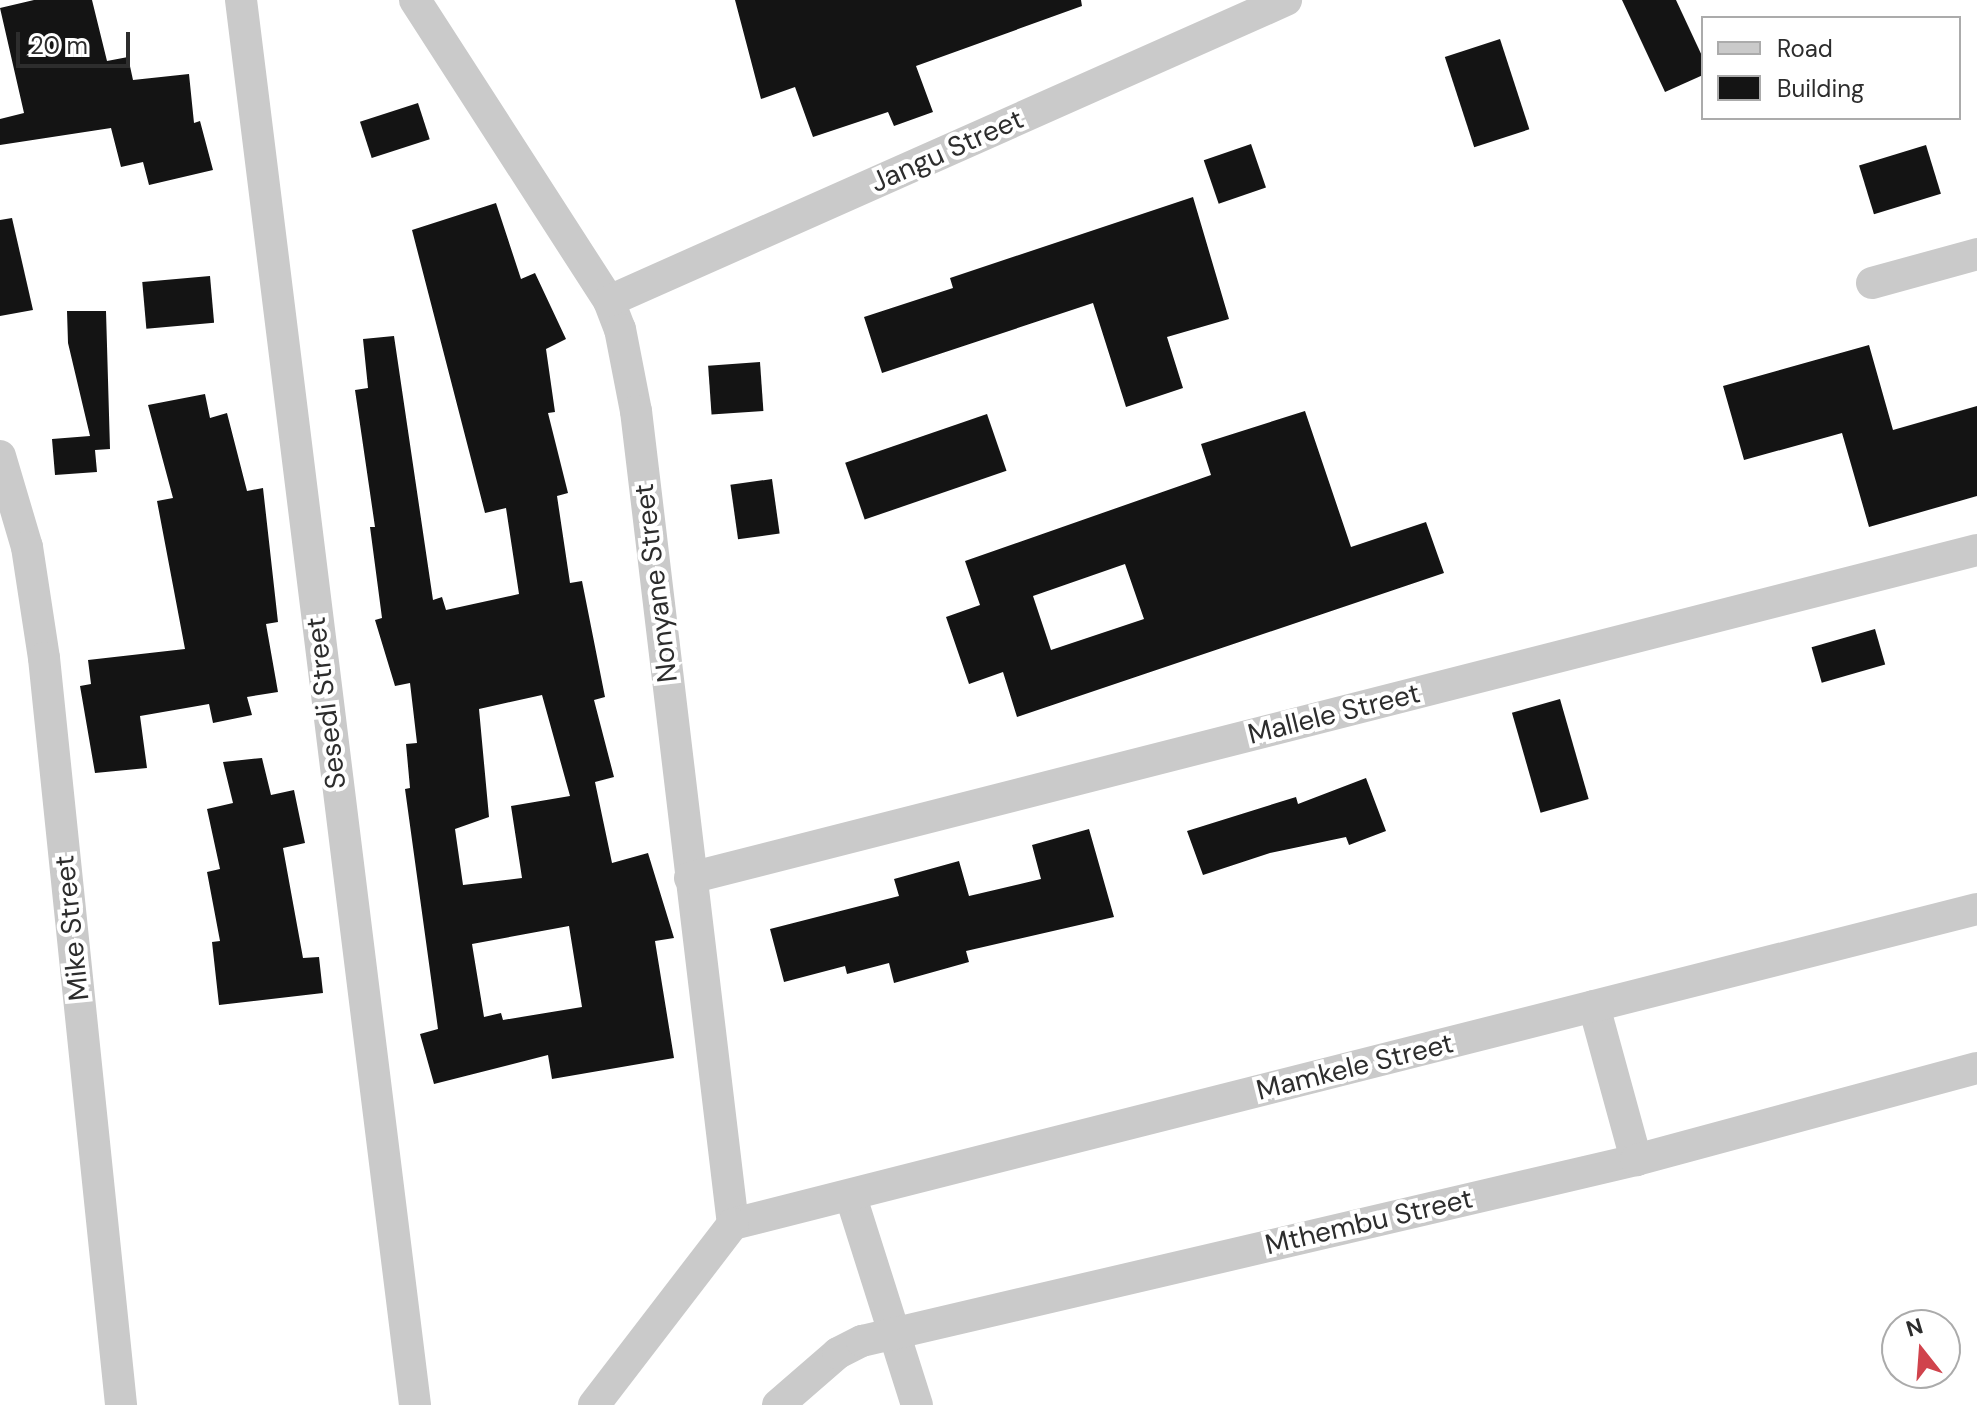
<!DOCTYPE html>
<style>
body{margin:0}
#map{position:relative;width:1977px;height:1405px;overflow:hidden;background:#fff;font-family:"DM Sans",sans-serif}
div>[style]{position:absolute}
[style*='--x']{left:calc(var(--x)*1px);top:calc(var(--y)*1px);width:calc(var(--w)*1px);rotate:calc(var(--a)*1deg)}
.building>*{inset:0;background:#141414;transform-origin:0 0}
.street>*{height:32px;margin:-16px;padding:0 16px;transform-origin:16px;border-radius:16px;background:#cacaca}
span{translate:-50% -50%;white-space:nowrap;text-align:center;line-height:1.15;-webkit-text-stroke:8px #fff;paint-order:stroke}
.street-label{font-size:28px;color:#2d2d2d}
.legend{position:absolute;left:1701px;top:16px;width:260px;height:104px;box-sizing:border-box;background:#fff;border:2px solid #ababab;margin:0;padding:10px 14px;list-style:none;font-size:24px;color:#2d2d2d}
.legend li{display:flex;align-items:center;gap:16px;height:40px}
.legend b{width:40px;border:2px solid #ababab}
.north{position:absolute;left:1881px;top:1309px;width:80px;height:80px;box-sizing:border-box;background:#fff;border:2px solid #ababab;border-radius:50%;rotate:343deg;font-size:22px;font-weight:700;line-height:32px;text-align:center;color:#2d2d2d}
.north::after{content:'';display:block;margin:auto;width:28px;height:36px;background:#d0434c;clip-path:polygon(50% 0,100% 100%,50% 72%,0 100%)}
.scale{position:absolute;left:16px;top:32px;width:114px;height:36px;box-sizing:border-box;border:4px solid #2d2d2d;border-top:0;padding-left:10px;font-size:24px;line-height:28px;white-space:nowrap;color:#2d2d2d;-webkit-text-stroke:6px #fff;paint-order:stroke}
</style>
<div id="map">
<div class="building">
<div style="clip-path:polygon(34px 0,92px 0,107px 61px,128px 57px,133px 80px,189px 74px,194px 123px,200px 121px,213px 170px,149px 185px,143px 162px,121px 167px,111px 128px,0 145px,0 119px,24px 113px,0 8px)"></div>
<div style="clip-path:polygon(735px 0,1081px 0,1082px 6px,916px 66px,933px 112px,894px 126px,888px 112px,813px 137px,795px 87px,761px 99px)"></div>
<div style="clip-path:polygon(1622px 0,1676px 0,1703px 58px,1703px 75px,1665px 92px)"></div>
<div style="left:1500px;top:39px;width:95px;height:58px;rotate:72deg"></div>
<div style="left:418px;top:103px;width:38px;height:61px;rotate:72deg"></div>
<div style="left:1251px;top:144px;width:46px;height:50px;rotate:71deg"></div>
<div style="left:1926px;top:145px;width:51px;height:70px;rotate:73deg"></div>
<div style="clip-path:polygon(1193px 197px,1229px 319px,1167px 337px,1183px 388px,1126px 407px,1093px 303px,882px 373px,864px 317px,953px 288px,950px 278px)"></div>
<div style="clip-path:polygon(evenodd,496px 203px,521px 279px,535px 273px,566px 339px,546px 349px,555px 412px,548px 413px,568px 493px,557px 496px,570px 583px,582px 581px,605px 697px,594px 700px,614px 777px,595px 782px,612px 863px,648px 853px,674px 938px,655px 941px,674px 1058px,552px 1079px,548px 1055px,434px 1084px,420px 1034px,438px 1029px,405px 789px,410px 788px,406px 744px,417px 743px,410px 683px,395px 686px,375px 620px,382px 618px,370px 527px,375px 527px,355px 390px,368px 388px,363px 339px,394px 336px,433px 600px,442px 597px,446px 610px,519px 594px,506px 508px,485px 513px,412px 230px,496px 203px,542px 695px,570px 796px,511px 806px,522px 878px,463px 885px,455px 829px,489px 817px,479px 709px,542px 695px,496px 203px,569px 926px,582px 1007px,503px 1020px,501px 1013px,484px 1017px,472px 944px,569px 926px)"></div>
<div style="clip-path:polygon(12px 218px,33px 310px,0 316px,0 220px)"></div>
<div style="left:210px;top:276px;width:47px;height:68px;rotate:85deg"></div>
<div style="clip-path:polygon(67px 311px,106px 311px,110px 449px,95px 450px,97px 472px,55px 475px,52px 439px,90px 436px,68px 343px)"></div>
<div style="clip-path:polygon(1869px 345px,1893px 430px,1977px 406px,1977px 496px,1869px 527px,1842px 433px,1744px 460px,1723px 386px)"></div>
<div style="left:760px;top:362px;width:49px;height:52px;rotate:86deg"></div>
<div style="clip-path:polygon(205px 394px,210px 418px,227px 413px,247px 491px,263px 488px,278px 622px,266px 624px,278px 692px,247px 697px,252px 715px,213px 723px,209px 704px,140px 716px,147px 768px,95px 773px,80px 686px,91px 684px,88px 660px,185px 649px,157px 501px,173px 498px,148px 405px)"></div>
<div style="clip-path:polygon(evenodd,1305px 411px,1351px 547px,1426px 522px,1444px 573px,1017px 717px,1003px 672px,969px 684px,946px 617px,980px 605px,965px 561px,1211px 475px,1201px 444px,1305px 411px,1125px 564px,1144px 619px,1051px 650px,1033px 596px,1125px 564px)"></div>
<div style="left:987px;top:414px;width:60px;height:150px;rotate:71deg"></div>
<div style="left:772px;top:479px;width:55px;height:42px;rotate:82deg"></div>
<div style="left:1875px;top:629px;width:37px;height:66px;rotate:74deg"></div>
<div style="left:1560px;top:699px;width:104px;height:50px;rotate:74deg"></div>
<div style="clip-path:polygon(262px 758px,271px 795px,294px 790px,305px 843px,283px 848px,303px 958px,319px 957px,323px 993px,219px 1005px,212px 942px,220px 941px,207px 872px,220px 869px,207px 809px,233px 803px,223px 762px)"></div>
<div style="clip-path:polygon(1366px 778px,1386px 831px,1349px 845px,1346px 837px,1270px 853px,1203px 875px,1187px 831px,1296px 797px,1298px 804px)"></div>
<div style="clip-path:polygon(1089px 829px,1114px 917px,966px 951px,969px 962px,894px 983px,889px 963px,847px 974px,845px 966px,784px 982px,770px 929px,899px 896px,894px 879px,959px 861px,969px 896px,1041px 879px,1032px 845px)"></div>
</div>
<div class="street">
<div style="--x:241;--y:0;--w:1416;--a:82.94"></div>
<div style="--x:415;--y:0;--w:358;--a:57.2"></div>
<div style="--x:609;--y:301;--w:30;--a:69"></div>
<div style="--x:620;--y:329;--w:84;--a:79"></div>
<div style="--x:636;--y:411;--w:819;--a:83.2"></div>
<div style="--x:1872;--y:283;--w:109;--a:-15.4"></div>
<div style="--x:609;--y:301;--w:741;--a:-23.97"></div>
<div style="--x:0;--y:456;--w:95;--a:73.5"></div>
<div style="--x:27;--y:547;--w:112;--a:81.3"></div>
<div style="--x:44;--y:658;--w:751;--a:84.11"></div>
<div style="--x:690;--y:878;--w:1328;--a:-14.3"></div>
<div style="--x:1594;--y:1006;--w:160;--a:74.7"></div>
<div style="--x:851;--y:1197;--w:218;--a:72.4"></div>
<div style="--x:733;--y:1224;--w:1283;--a:-14.21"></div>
<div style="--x:594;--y:1405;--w:228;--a:-52.5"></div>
<div style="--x:778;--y:1405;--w:79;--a:-40.9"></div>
<div style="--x:838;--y:1353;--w:27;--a:-27"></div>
<div style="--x:862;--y:1341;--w:795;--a:-13.16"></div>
<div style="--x:1636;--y:1160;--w:353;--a:-15.1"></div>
</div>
<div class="street-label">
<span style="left:947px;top:151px;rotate:-24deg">Jangu Street</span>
<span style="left:656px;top:583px;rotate:-97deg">Nonyane Street</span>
<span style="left:326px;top:703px;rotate:-97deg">Sesedi Street</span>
<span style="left:1334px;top:714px;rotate:-14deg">Mallele Street</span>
<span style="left:72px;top:928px;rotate:-96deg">Mike Street</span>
<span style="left:1355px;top:1067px;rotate:-14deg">Mamkele Street</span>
<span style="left:1369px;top:1222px;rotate:-13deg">Mthembu Street</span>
</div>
<ul class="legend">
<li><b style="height:10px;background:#cacaca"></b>Road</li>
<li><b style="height:22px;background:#141414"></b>Building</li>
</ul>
<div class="north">N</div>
<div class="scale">20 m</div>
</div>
